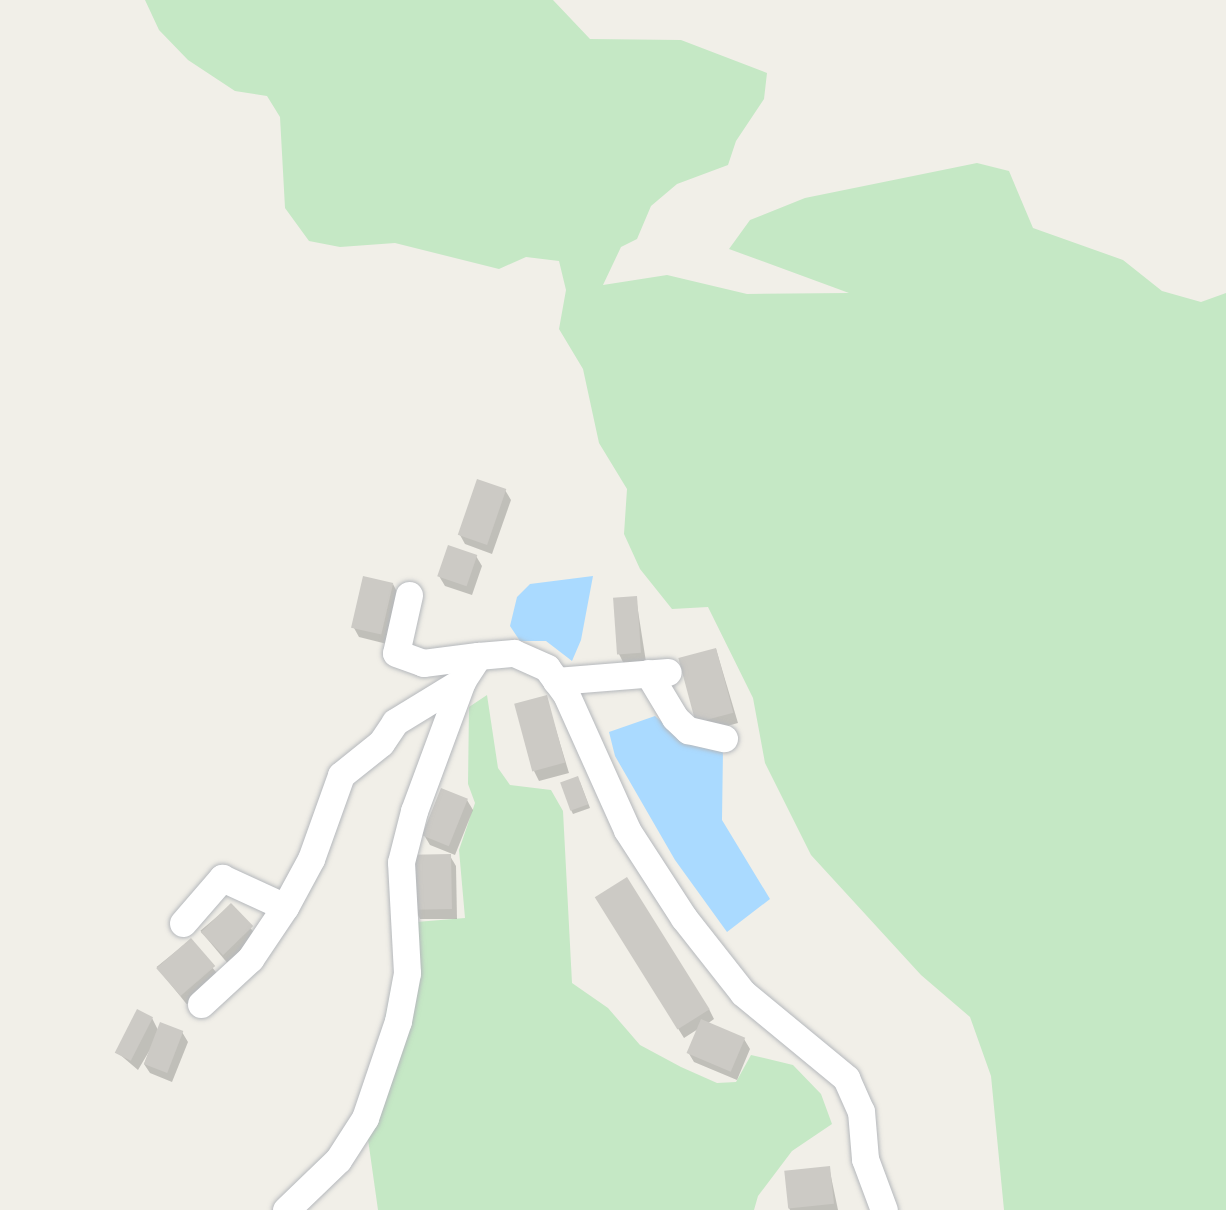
<!DOCTYPE html>
<style>
body{margin:0}
#map{position:relative;width:1226px;height:1210px;overflow:hidden;background:#f1efe8;font-family:Commissioner,sans-serif}
div>[style]{position:absolute}
[style*='--x']{left:calc(var(--x)*1px);top:calc(var(--y)*1px);width:calc(var(--w)*1px);rotate:calc(var(--a)*1deg)}
.green>*{inset:0;background:#c5e8c5}
.water>*{inset:0;background:#aadaff}
.shadow>*{inset:0;background:#0003;transform-origin:0 0}
.building>*{inset:0;background:#cccac5;transform-origin:0 0}
.roads{filter:drop-shadow(0 0 2px #b5b8bc) drop-shadow(0 0 2px #b5b8bc)}
.minor>*{height:27px;margin:-13.5px;padding:0 13.5px;transform-origin:13.5px;border-radius:13.5px;background:#fff}
span{translate:-50% -50%;white-space:nowrap;text-align:center;line-height:1.15;-webkit-text-stroke:4.5px #fff;paint-order:stroke}
</style>
<div id="map">
<div class="green">
<div style="clip-path:polygon(145px 0,553px 0,590px 39px,681px 40px,767px 73px,764px 99px,736px 141px,728px 165px,677px 184px,651px 206px,637px 239px,621px 247px,603px 285px,667px 275px,747px 294px,849px 293px,729px 249px,750px 220px,805px 198px,977px 163px,1009px 171px,1033px 228px,1123px 260px,1162px 291px,1201px 302px,1226px 293px,1226px 1210px,1004px 1210px,991px 1076px,970px 1017px,921px 975px,811px 855px,765px 763px,753px 698px,708px 607px,672px 609px,640px 569px,624px 534px,627px 489px,599px 443px,583px 369px,559px 329px,566px 290px,559px 261px,526px 257px,499px 269px,395px 243px,340px 247px,309px 241px,285px 208px,280px 117px,267px 96px,235px 91px,188px 60px,159px 30px)"></div>
<div style="clip-path:polygon(487px 695px,498px 768px,510px 785px,551px 790px,563px 811px,572px 983px,608px 1008px,640px 1045px,681px 1067px,717px 1083px,736px 1082px,751px 1055px,793px 1065px,821px 1094px,832px 1124px,792px 1151px,758px 1196px,754px 1210px,378px 1210px,365px 1118px,404px 923px,465px 918px,459px 850px,475px 803px,468px 784px,469px 707px)"></div>
</div>
<div class="water">
<div style="clip-path:polygon(593px 576px,581px 640px,572px 661px,546px 641px,520px 641px,510px 626px,517px 597px,530px 584px)"></div>
<div style="clip-path:polygon(655px 716px,670px 729px,723px 749px,722px 820px,770px 899px,727px 932px,675px 860px,615px 756px,609px 732px)"></div>
</div>
<div class="shadow">
<div style="clip-path:polygon(505px 490px,511px 500px,492px 554px,465px 544px,460px 535px)"></div>
<div style="clip-path:polygon(476px 556px,482px 566px,472px 595px,445px 586px,439px 576px)"></div>
<div style="clip-path:polygon(393px 584px,398px 594px,387px 644px,359px 637px,354px 628px)"></div>
<div style="clip-path:polygon(636px 598px,646px 662px,624px 664px,619px 654px)"></div>
<div style="clip-path:polygon(716px 649px,738px 723px,702px 733px)"></div>
<div style="clip-path:polygon(546px 697px,569px 773px,539px 781px,534px 771px)"></div>
<div style="clip-path:polygon(580px 782px,590px 808px,573px 814px,571px 810px)"></div>
<div style="clip-path:polygon(467px 800px,473px 810px,455px 855px,430px 845px,424px 835px)"></div>
<div style="clip-path:polygon(450px 856px,456px 866px,457px 919px,420px 919px,415px 909px)"></div>
<div style="left:231px;top:905px;width:42px;height:40px;rotate:50deg"></div>
<div style="clip-path:polygon(602px 907px,709px 1009px,714px 1019px,707px 1024px,744px 1039px,750px 1049px,737px 1080px,694px 1062px,688px 1052px,698px 1029px,684px 1038px)"></div>
<div style="left:190px;top:940px;width:48px;height:43px;rotate:51deg"></div>
<div style="clip-path:polygon(152px 1018px,158px 1030px,182px 1032px,188px 1042px,172px 1082px,150px 1073px,144px 1064px,151px 1048px,138px 1070px,118px 1053px)"></div>
<div style="clip-path:polygon(829px 1167px,838px 1210px,790px 1210px,789px 1208px)"></div>
</div>
<div class="building">
<div style="left:477px;top:479px;width:31px;height:59px;rotate:19deg"></div>
<div style="left:448px;top:545px;width:31px;height:33px;rotate:19deg"></div>
<div style="left:363px;top:576px;width:31px;height:53px;rotate:13deg"></div>
<div style="left:637px;top:596px;width:57px;height:24px;rotate:86deg"></div>
<div style="left:716px;top:648px;width:67px;height:39px;rotate:75deg"></div>
<div style="left:547px;top:695px;width:70px;height:34px;rotate:75deg"></div>
<div style="left:578px;top:776px;width:30px;height:19px;rotate:70deg"></div>
<div style="left:441px;top:788px;width:29px;height:51px;rotate:22deg"></div>
<div style="left:451px;top:854px;width:55px;height:39px;rotate:89deg"></div>
<div style="left:627px;top:877px;width:156px;height:38px;rotate:58deg"></div>
<div style="left:231px;top:903px;width:32px;height:42px;rotate:46deg"></div>
<div style="left:191px;top:938px;width:37px;height:46px;rotate:49deg"></div>
<div style="left:137px;top:1009px;width:18px;height:49px;rotate:27deg"></div>
<div style="left:701px;top:1019px;width:48px;height:37px;rotate:23deg"></div>
<div style="left:160px;top:1022px;width:25px;height:45px;rotate:21deg"></div>
<div style="left:830px;top:1166px;width:38px;height:46px;rotate:84deg"></div>
</div>
<div class="roads">
<div class="minor">
<div style="--x:409;--y:595;--w:59;--a:102.6"></div>
<div style="--x:396;--y:653;--w:29;--a:20"></div>
<div style="--x:423;--y:663;--w:55;--a:-7.3"></div>
<div style="--x:648;--y:673;--w:52;--a:59"></div>
<div style="--x:675;--y:718;--w:18;--a:43"></div>
<div style="--x:688;--y:730;--w:37;--a:13"></div>
<div style="--x:556;--y:681;--w:112;--a:-4.6"></div>
<div style="--x:183;--y:923;--w:60;--a:-49.1"></div>
<div style="--x:222;--y:878;--w:69;--a:24.7"></div>
<div style="--x:201;--y:1004;--w:67;--a:-42.6"></div>
<div style="--x:250;--y:959;--w:63;--a:-56.1"></div>
<div style="--x:285;--y:907;--w:55;--a:-61.6"></div>
<div style="--x:311;--y:859;--w:89;--a:-70.3"></div>
<div style="--x:341;--y:775;--w:51;--a:-38.7"></div>
<div style="--x:381;--y:743;--w:25;--a:-56"></div>
<div style="--x:395;--y:722;--w:79;--a:-31.5"></div>
<div style="--x:286;--y:1210;--w:72;--a:-43.9"></div>
<div style="--x:338;--y:1160;--w:50;--a:-57.3"></div>
<div style="--x:365;--y:1118;--w:102;--a:-71.2"></div>
<div style="--x:398;--y:1021;--w:49;--a:-79.4"></div>
<div style="--x:407;--y:973;--w:111;--a:-93.1"></div>
<div style="--x:401;--y:862;--w:53;--a:-75.7"></div>
<div style="--x:414;--y:811;--w:139;--a:-69.7"></div>
<div style="--x:462;--y:681;--w:30;--a:-57"></div>
<div style="--x:478;--y:656;--w:36;--a:-5"></div>
<div style="--x:514;--y:653;--w:36;--a:24"></div>
<div style="--x:547;--y:668;--w:32;--a:54"></div>
<div style="--x:566;--y:694;--w:149;--a:65.8"></div>
<div style="--x:627;--y:830;--w:105;--a:57.1"></div>
<div style="--x:684;--y:918;--w:95;--a:51.8"></div>
<div style="--x:743;--y:993;--w:134;--a:39.5"></div>
<div style="--x:846;--y:1078;--w:36;--a:66"></div>
<div style="--x:861;--y:1111;--w:48;--a:85.2"></div>
<div style="--x:865;--y:1159;--w:54;--a:69.6"></div>
</div>
</div>
</div>
